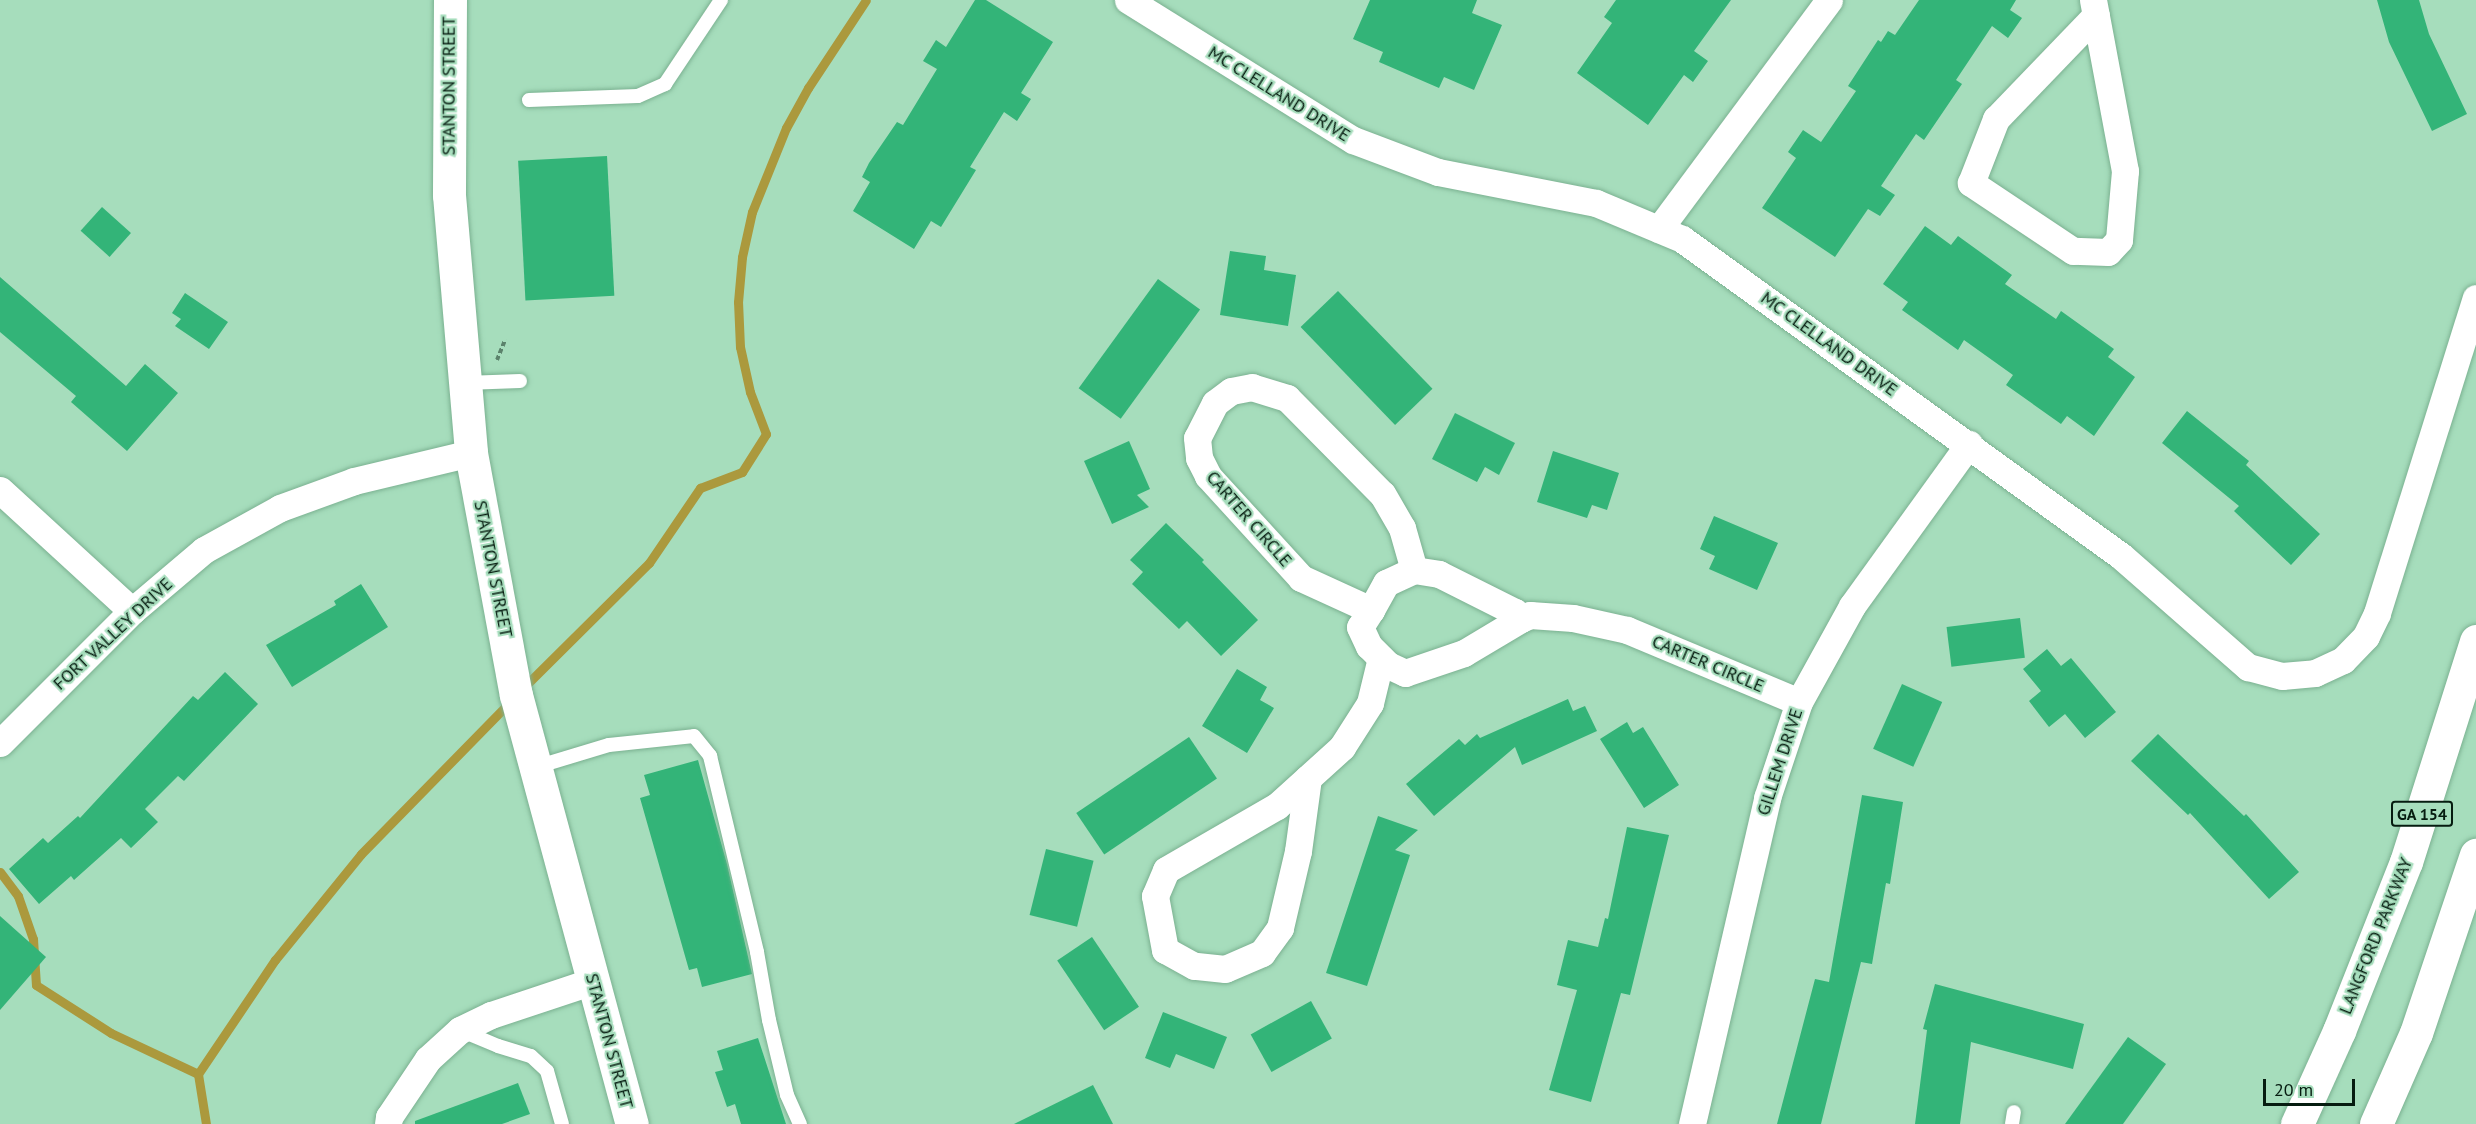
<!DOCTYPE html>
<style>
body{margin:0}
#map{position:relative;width:2476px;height:1124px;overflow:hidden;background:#a6ddbc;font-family:"PT Sans",sans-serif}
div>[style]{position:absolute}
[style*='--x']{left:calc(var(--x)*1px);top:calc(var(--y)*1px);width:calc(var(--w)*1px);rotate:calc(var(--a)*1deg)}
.stream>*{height:9px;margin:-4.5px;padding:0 4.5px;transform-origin:4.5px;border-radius:4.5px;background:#ab993d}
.building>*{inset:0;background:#33b478;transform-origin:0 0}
.path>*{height:4px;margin-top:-2px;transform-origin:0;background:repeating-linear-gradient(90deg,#5b826b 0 4.5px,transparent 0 7.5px)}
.roads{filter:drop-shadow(0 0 2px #7bb191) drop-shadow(0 0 2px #7bb191)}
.lane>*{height:14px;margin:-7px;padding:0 7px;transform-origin:7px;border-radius:7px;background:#fff}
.street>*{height:27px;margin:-13.5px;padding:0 13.5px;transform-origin:13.5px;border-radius:13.5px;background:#fff}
.secondary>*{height:33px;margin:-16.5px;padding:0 16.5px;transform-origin:16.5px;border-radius:16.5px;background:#fff}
.highway>*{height:33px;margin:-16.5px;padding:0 16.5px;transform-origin:16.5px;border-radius:16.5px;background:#fff}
span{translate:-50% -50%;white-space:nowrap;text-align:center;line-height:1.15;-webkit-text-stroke:4.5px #a6ddbc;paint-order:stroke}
.shield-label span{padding:2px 4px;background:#a6ddbc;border:2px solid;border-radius:4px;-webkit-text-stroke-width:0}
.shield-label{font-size:16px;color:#061c10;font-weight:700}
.street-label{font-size:18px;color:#061c10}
.scale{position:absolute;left:2263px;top:1079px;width:92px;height:27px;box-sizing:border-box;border:3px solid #061c10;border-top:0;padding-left:8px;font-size:18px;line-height:21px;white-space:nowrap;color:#061c10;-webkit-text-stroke:4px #a6ddbc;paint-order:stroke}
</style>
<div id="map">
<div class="stream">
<div style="--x:522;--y:689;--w:179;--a:-44.8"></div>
<div style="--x:649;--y:563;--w:91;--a:-55.8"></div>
<div style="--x:700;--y:488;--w:45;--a:-20.9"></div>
<div style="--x:742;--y:472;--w:45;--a:-57.7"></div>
<div style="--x:766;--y:434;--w:45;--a:-110.9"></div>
<div style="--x:750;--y:392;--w:46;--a:-102.5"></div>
<div style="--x:740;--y:347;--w:45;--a:-92.5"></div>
<div style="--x:738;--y:302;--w:45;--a:-84.9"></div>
<div style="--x:742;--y:257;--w:46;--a:-77.5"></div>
<div style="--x:752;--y:212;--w:91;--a:-68"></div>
<div style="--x:786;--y:128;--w:46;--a:-61.2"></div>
<div style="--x:808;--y:88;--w:105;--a:-56.6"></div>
<div style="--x:0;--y:872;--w:30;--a:53"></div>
<div style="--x:18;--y:896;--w:46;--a:70.8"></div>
<div style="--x:33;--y:939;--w:46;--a:86.3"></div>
<div style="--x:36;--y:985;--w:89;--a:32.6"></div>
<div style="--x:111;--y:1033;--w:96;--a:25.2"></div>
<div style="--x:206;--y:1124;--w:51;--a:-99.1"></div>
<div style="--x:198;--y:1074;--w:138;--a:-56"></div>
<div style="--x:275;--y:960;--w:136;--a:-50.9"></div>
<div style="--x:361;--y:854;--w:214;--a:-45.6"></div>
</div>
<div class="building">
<div style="clip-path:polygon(975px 0,986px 0,1053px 42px,1021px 93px,1031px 99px,1017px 121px,1004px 112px,970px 167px,976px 170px,941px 227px,931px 221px,914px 249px,853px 211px,870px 182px,862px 177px,869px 163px,897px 122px,903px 125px,937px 69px,923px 61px,936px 40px,946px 47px)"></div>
<div style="clip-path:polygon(1370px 0,1477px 0,1472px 13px,1502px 25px,1474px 90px,1444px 77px,1439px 88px,1379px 62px,1383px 52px,1353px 39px)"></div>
<div style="clip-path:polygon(1616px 0,1731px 0,1694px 51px,1708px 61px,1693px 82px,1684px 75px,1648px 125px,1577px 73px,1612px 23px,1604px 17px)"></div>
<div style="clip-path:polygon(1919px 0,2016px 0,2010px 10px,2022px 18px,2008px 38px,1992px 26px,1956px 80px,1962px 84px,1924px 140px,1916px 134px,1881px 186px,1895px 195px,1880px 216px,1868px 209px,1835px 257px,1762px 208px,1796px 158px,1788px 152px,1803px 130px,1821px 142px,1856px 91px,1848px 86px,1878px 40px,1881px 42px,1888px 31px,1895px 35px)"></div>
<div style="clip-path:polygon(2377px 0,2419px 0,2429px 34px,2467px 114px,2432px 131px,2389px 42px)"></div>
<div style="left:607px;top:156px;width:140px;height:89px;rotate:87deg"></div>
<div style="left:102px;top:207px;width:39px;height:32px;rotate:42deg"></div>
<div style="clip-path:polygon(1925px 226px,1951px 245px,1958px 236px,2012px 275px,2005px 284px,2056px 319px,2061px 311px,2114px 349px,2108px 357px,2135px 377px,2094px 436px,2067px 416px,2061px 424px,2006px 385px,2013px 375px,1964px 340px,1958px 350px,1902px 310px,1908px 302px,1883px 284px)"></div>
<div style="clip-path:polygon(1230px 251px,1266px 256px,1264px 270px,1296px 275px,1288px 326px,1220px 315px)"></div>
<div style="clip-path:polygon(0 277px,126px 386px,145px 364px,178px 393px,127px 451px,71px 402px,76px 396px,0 332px)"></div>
<div style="left:1158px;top:279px;width:52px;height:135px;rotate:36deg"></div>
<div style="left:1338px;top:291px;width:136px;height:52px;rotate:46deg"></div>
<div style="clip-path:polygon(185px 293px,228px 322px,209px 349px,175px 326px,181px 319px,172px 313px)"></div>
<div style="clip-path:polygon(2187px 411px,2249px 461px,2246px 465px,2320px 534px,2291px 565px,2234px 511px,2239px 506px,2162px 443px)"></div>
<div style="clip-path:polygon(1455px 413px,1515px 443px,1499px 475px,1485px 467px,1477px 482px,1432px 459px)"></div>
<div style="clip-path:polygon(1129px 441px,1150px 489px,1137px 495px,1149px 507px,1112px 524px,1084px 461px)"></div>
<div style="clip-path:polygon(1553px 451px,1619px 473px,1607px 510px,1592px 505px,1587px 518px,1537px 502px)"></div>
<div style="clip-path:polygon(1714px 516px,1778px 543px,1757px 590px,1709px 569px,1715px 556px,1700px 549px)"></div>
<div style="clip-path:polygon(1166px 523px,1204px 560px,1202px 562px,1258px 620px,1221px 656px,1187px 621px,1179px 629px,1132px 584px,1143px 572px,1130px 560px)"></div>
<div style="clip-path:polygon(361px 584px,388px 627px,292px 687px,266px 645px,336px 605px,334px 601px)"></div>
<div style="left:2020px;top:618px;width:40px;height:74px;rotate:83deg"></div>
<div style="clip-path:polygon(2047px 649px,2061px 666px,2071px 658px,2116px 712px,2085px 738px,2065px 714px,2049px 727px,2029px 701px,2041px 691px,2023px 669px)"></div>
<div style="clip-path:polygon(1237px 669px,1267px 687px,1260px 700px,1274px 708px,1247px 753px,1202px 726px)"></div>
<div style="clip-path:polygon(225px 672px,258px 704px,184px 781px,178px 776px,145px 809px,158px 822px,131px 848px,121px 838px,74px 880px,71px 876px,39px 904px,9px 869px,43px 838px,48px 843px,78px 816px,80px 818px,193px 696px,198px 700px)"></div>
<div style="left:1902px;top:684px;width:44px;height:71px;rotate:24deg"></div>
<div style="clip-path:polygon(1568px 699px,1573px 711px,1585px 706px,1597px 731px,1522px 765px,1515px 747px,1434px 816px,1406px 784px,1459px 739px,1465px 745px,1477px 734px,1480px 738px)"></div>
<div style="clip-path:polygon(1627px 722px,1633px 733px,1643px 727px,1679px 785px,1644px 808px,1600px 739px)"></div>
<div style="clip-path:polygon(2158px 734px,2244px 816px,2246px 814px,2299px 872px,2269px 899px,2190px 813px,2188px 815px,2131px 761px)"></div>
<div style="left:1189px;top:737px;width:50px;height:136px;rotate:56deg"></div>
<div style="clip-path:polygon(698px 760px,727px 864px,752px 974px,702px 987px,697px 968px,689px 970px,640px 798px,650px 795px,644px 775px)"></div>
<div style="clip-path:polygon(1862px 795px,1903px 802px,1890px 884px,1886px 883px,1872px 964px,1861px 962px,1821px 1124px,1777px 1124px,1815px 979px,1829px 982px)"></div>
<div style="clip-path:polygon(1378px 816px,1418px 830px,1395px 850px,1410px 855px,1367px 986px,1326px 973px)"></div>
<div style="clip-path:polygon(1627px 827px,1669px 835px,1630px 995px,1621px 993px,1591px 1102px,1549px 1090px,1577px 990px,1557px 985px,1568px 940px,1598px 947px,1605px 918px,1608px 919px)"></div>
<div style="left:1046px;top:849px;width:49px;height:68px;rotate:14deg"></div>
<div style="clip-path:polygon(0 916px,46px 957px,0 1010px)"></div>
<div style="left:1092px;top:937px;width:84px;height:42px;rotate:56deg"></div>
<div style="clip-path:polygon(1935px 984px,2084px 1024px,2073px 1069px,1971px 1042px,1960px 1124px,1915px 1124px,1927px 1030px,1923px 1029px)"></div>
<div style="left:1311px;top:1001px;width:43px;height:69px;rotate:61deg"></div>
<div style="clip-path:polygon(1163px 1012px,1227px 1037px,1214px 1069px,1176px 1054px,1170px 1068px,1145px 1058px)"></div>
<div style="clip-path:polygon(2128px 1037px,2166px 1064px,2123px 1124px,2065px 1124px)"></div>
<div style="clip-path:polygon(758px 1038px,786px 1124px,741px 1124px,735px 1104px,727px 1107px,715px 1072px,723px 1070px,717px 1051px)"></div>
<div style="clip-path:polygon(518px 1083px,530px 1114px,502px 1124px,415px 1124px,415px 1121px)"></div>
<div style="clip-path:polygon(1093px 1085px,1113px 1124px,1014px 1124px)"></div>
</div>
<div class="path">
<div style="--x:497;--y:360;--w:22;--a:-68"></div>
</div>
<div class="roads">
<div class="lane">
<div style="--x:529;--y:100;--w:109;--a:-2.1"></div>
<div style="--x:638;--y:96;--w:30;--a:-24"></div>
<div style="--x:665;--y:84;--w:101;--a:-56.3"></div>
<div style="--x:465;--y:383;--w:55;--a:-2.1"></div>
<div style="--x:536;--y:767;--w:76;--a:-16.8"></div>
<div style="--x:609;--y:745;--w:85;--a:-6"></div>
<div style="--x:694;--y:736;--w:26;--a:51"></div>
<div style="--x:710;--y:756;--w:202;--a:76.5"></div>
<div style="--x:757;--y:952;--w:69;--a:80"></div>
<div style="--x:769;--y:1020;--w:77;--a:76.5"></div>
<div style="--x:787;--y:1095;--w:32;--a:66"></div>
<div style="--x:460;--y:1030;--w:41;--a:22.8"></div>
<div style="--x:498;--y:1046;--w:34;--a:17"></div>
<div style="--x:531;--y:1056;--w:22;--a:43"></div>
<div style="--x:547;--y:1071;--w:55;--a:74.2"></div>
<div style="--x:2012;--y:1124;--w:12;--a:-81"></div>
</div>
<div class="street">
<div style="--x:1128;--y:0;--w:265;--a:31.9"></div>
<div style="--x:1353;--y:140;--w:91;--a:20.6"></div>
<div style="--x:1438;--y:172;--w:161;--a:11.1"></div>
<div style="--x:1596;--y:203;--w:93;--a:22.7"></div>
<div style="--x:1682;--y:239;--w:541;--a:35.83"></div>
<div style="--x:2121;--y:556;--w:169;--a:41.2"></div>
<div style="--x:2248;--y:667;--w:35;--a:15"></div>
<div style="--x:2282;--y:676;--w:33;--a:-5"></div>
<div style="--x:2315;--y:673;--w:31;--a:-25"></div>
<div style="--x:2343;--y:660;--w:33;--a:-46"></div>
<div style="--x:2366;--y:636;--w:25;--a:-64"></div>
<div style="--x:2377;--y:613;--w:330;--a:-72.6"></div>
<div style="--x:2093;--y:0;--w:174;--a:79.4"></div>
<div style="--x:2125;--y:171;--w:69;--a:95"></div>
<div style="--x:2119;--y:240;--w:16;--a:133"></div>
<div style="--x:2108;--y:252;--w:35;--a:-178"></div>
<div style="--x:2073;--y:251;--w:123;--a:-146.3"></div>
<div style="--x:1971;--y:183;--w:69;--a:-68.7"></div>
<div style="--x:1996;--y:119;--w:144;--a:-46.1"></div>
<div style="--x:1659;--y:229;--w:285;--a:-53.4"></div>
<div style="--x:0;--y:490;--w:179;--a:42.5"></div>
<div style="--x:1414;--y:570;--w:44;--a:-105.9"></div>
<div style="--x:1402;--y:528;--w:39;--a:-120"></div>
<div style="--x:1382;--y:494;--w:135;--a:-134.7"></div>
<div style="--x:1287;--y:398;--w:37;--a:-163"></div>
<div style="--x:1252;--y:387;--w:21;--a:169"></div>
<div style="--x:1231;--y:391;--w:20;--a:143"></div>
<div style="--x:1215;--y:403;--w:39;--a:117"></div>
<div style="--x:1197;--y:438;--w:20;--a:84"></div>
<div style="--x:1199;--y:458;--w:20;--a:63"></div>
<div style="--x:1208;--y:476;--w:138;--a:47.6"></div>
<div style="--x:1301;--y:578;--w:77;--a:24.6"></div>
<div style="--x:1371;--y:610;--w:31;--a:-61"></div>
<div style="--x:1386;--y:583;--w:31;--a:-25"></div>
<div style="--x:1414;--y:570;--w:25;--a:9"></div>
<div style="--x:1439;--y:574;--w:85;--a:26.6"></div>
<div style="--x:1515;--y:612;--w:9;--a:49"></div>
<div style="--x:1521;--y:619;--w:10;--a:-24"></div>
<div style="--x:1530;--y:615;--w:43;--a:4"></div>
<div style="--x:1573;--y:618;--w:55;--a:12.5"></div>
<div style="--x:1627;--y:630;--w:186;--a:22.7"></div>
<div style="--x:1371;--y:610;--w:20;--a:123"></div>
<div style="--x:1360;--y:627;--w:21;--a:65"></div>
<div style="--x:1369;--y:646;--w:27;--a:45"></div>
<div style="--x:1388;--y:665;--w:19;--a:25"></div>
<div style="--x:1405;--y:673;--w:62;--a:-18.7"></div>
<div style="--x:1464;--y:653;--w:66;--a:-30.8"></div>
<div style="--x:0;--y:743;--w:187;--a:-45"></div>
<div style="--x:132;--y:611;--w:94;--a:-40.3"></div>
<div style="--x:204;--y:550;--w:87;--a:-28.9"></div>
<div style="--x:280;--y:508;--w:79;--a:-20"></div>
<div style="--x:354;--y:481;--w:120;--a:-13.5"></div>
<div style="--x:1308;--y:778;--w:74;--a:97.8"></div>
<div style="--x:1298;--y:851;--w:79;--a:103.2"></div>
<div style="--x:1280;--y:928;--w:31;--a:126"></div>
<div style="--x:1262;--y:953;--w:40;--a:156.6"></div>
<div style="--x:1225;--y:969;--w:31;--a:-174"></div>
<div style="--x:1194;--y:966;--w:33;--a:-151"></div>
<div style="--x:1165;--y:950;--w:55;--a:-100.5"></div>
<div style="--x:1155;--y:896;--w:28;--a:-67"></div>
<div style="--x:1166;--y:870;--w:128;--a:-30"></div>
<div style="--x:1277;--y:806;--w:88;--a:-42.2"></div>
<div style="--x:1342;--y:747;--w:52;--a:-57.5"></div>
<div style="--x:1370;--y:703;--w:46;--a:-76.3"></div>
<div style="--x:388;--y:1124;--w:7;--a:-82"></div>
<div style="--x:389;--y:1117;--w:70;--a:-56.1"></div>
<div style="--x:428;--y:1059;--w:43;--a:-42.2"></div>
<div style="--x:460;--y:1030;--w:34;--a:-26"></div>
<div style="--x:491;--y:1015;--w:108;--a:-18.4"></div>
<div style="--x:1692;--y:1124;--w:335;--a:-77"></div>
<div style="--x:1767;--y:798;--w:101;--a:-71.6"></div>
<div style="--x:1799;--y:702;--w:110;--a:-61.1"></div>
<div style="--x:1852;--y:606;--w:200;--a:-54.2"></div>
</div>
<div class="secondary">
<div style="--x:450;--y:0;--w:195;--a:90.3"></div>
<div style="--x:449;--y:195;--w:259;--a:85.1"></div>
<div style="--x:471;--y:453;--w:246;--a:79.5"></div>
<div style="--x:516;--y:695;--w:444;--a:74.9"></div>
</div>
<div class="highway">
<div style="--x:2297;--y:1124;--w:102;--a:-65.7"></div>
<div style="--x:2339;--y:1031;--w:182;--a:-68.4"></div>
<div style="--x:2406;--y:862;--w:232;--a:-72.4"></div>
<div style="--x:2376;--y:1124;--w:99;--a:-66.3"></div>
<div style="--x:2416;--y:1033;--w:188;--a:-71.4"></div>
</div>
</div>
<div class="shield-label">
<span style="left:2422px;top:814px">GA 154</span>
</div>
<div class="street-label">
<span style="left:449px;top:86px;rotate:-90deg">STANTON STREET</span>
<span style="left:1279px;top:94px;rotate:32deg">MC CLELLAND DRIVE</span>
<span style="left:1829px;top:344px;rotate:36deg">MC CLELLAND DRIVE</span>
<span style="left:1249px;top:519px;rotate:49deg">CARTER CIRCLE</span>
<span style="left:493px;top:569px;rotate:79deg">STANTON STREET</span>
<span style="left:113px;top:634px;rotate:-43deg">FORT VALLEY DRIVE</span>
<span style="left:1708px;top:664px;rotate:23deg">CARTER CIRCLE</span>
<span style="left:1780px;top:762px;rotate:-72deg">GILLEM DRIVE</span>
<span style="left:2376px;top:936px;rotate:-68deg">LANGFORD PARKWAY</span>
<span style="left:609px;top:1041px;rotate:75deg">STANTON STREET</span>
</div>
<div class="scale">20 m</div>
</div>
